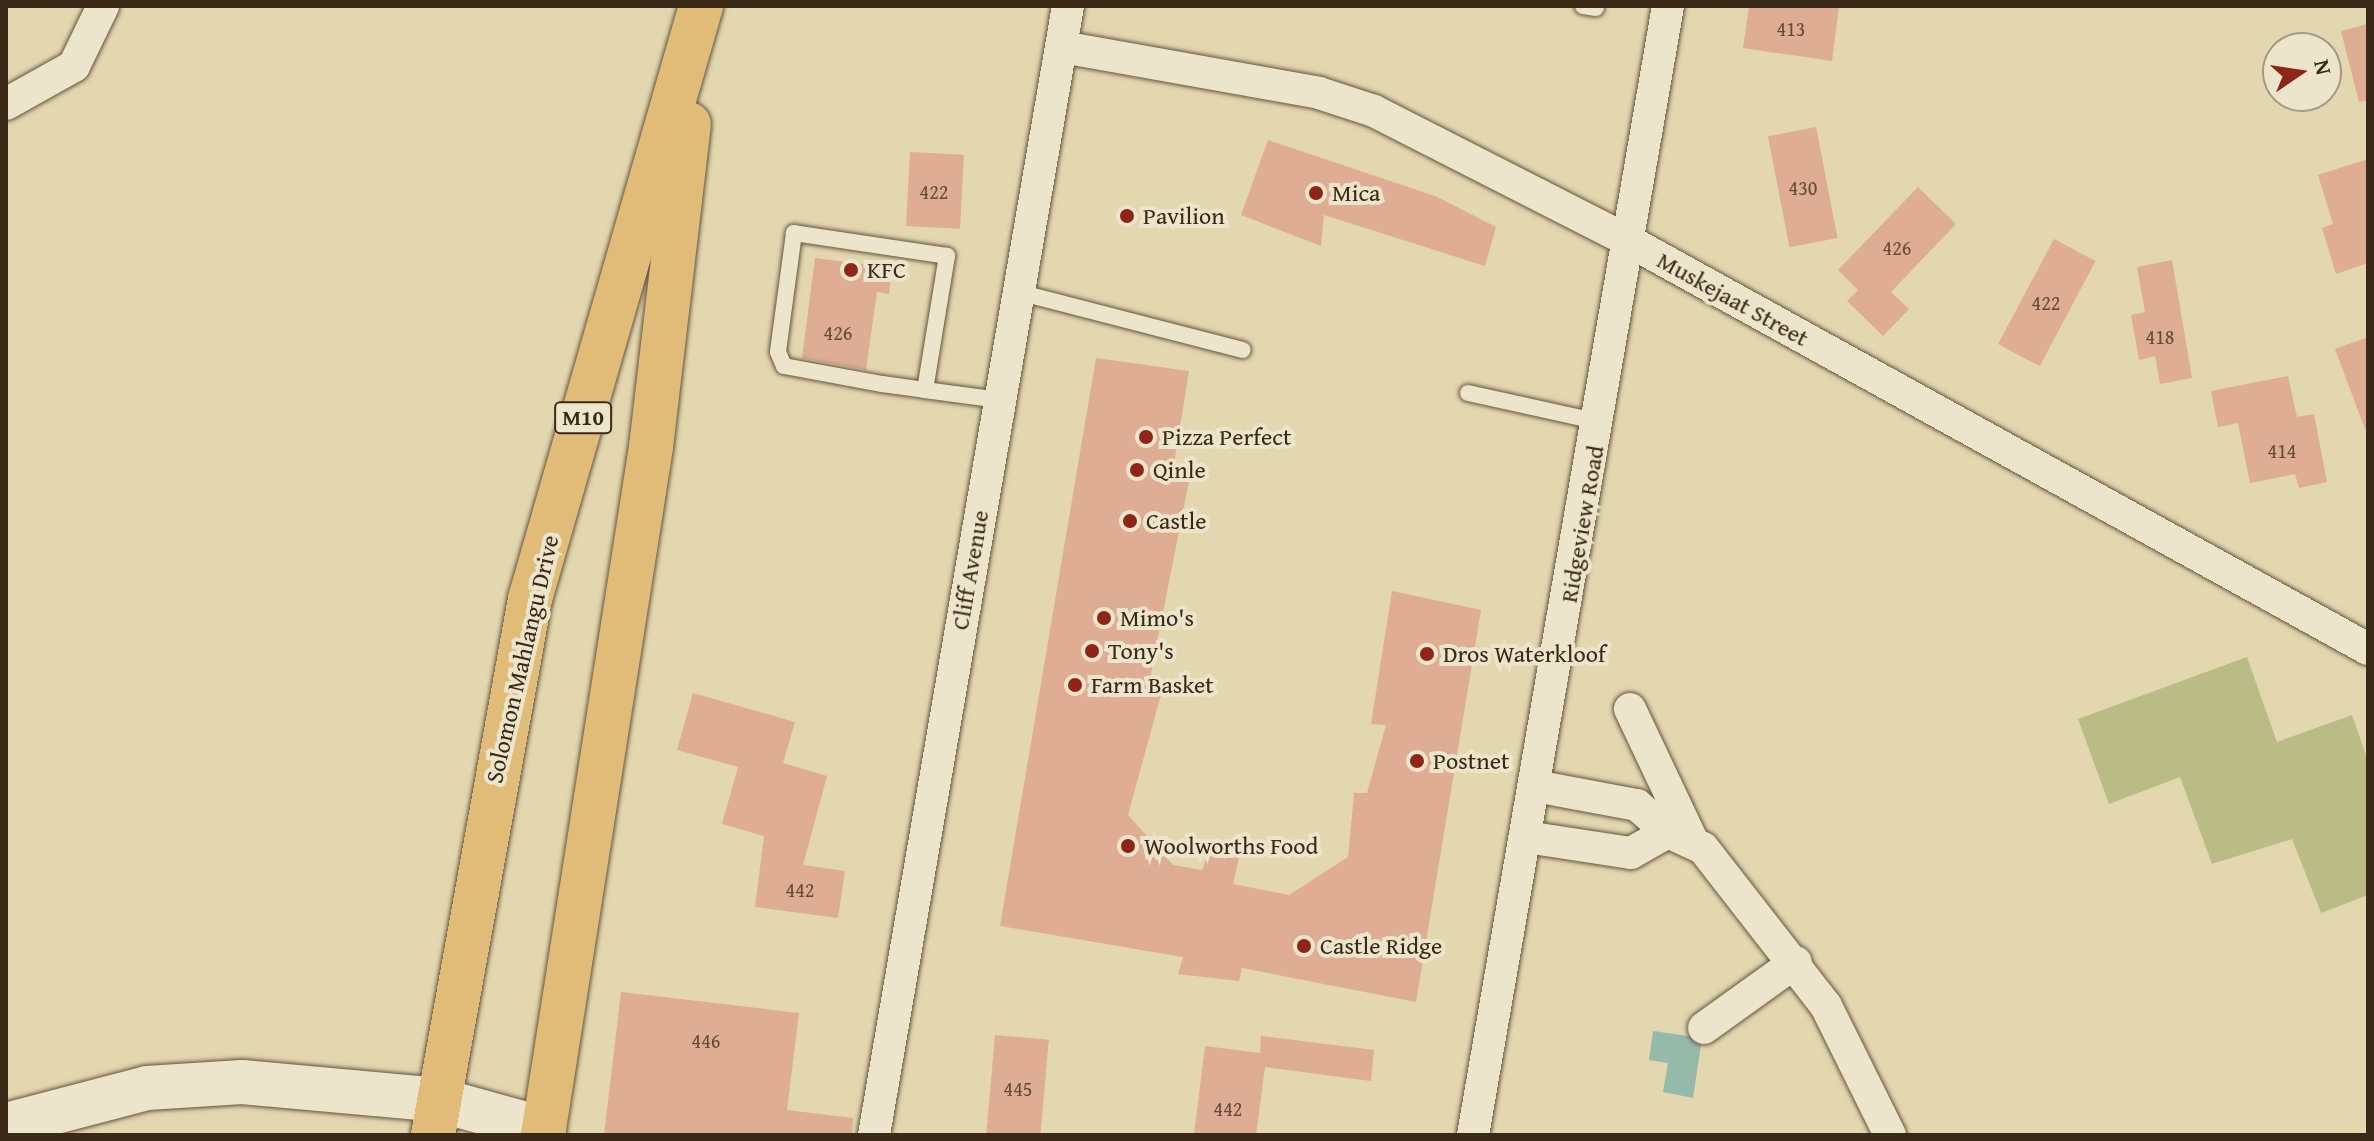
<!DOCTYPE html>
<style>
body{margin:0}
#map{position:relative;width:2374px;height:1141px;overflow:hidden;background:#e2d7af;font-family:"Gentium Book Plus",serif}
div>[style]{position:absolute}
[style*='--x']{left:calc(var(--x)*1px);top:calc(var(--y)*1px);width:calc(var(--w)*1px);rotate:calc(var(--a)*1deg)}
.green>*{inset:0;background:#babc86}
.water>*{inset:0;background:#95baaa}
.building>*{inset:0;background:#dfac94;transform-origin:0 0}
.roads{filter:drop-shadow(0 0 2px #65543e) drop-shadow(0 0 2px #65543e)}
.service>*{height:16px;margin:-8px;padding:0 8px;transform-origin:8px;border-radius:8px;background:#ece5cb}
.minor>*{height:32px;margin:-16px;padding:0 16px;transform-origin:16px;border-radius:16px;background:#ece5cb}
.secondary>*{height:44px;margin:-22px;padding:0 22px;transform-origin:22px;border-radius:22px;background:#ece5cb}
.primary>*{height:44px;margin:-22px;padding:0 22px;transform-origin:22px;border-radius:22px;background:#e1bc78}
.dots>*{width:22px;height:22px;translate:-50% -50%;box-sizing:border-box;border:4px solid #ece5cb;border-radius:50%}
span{translate:-50% -50%;white-space:nowrap;text-align:center;line-height:1.15;-webkit-text-stroke:8px #ece5cb;paint-order:stroke}
.number-label{font-size:20px;color:#644a37}
.number-label span{-webkit-text-stroke-width:0}
.shield-label span{padding:2px 6px;background:#ece5cb;border:2px solid;border-radius:6px;-webkit-text-stroke-width:0}
.shield-label{font-size:22px;color:#3b2918;font-weight:700}
.poi-label{font-size:24px;color:#3b2918}
.left{translate:0 -50%;text-align:left}
.street-label{font-size:24px;color:#3b2918}
.frame{position:absolute;inset:0;border:8px solid #3b2918;pointer-events:none}
.north{position:absolute;left:2262px;top:32px;width:80px;height:80px;box-sizing:border-box;background:#ece5cb;border:2px solid #a59a83;border-radius:50%;rotate:77deg;font-size:22px;font-weight:700;line-height:32px;text-align:center;color:#3b2918}
.north::after{content:'';display:block;margin:auto;width:28px;height:36px;background:#8f2418;clip-path:polygon(50% 0,100% 100%,50% 72%,0 100%)}
</style>
<div id="map">
<div class="green">
<div style="clip-path:polygon(2247px 657px,2277px 742px,2352px 715px,2368px 761px,2368px 895px,2321px 913px,2292px 839px,2212px 864px,2180px 777px,2109px 804px,2078px 719px)"></div>
</div>
<div class="water">
<div style="clip-path:polygon(1653px 1031px,1702px 1038px,1693px 1098px,1663px 1092px,1668px 1063px,1649px 1060px)"></div>
</div>
<div class="building">
<div style="clip-path:polygon(1749px 6px,1839px 6px,1832px 61px,1743px 48px)"></div>
<div style="clip-path:polygon(2368px 24px,2368px 100px,2359px 102px,2341px 31px)"></div>
<div style="left:1816px;top:127px;width:113px;height:49px;rotate:79deg"></div>
<div style="clip-path:polygon(1268px 140px,1435px 196px,1496px 227px,1485px 266px,1324px 215px,1321px 246px,1241px 215px)"></div>
<div style="left:910px;top:152px;width:54px;height:74px;rotate:3deg"></div>
<div style="clip-path:polygon(2368px 159px,2368px 263px,2336px 274px,2322px 228px,2333px 224px,2318px 175px)"></div>
<div style="clip-path:polygon(1918px 187px,1956px 224px,1891px 292px,1909px 309px,1883px 336px,1847px 301px,1858px 290px,1838px 270px)"></div>
<div style="left:2054px;top:239px;width:47px;height:119px;rotate:28deg"></div>
<div style="clip-path:polygon(815px 258px,892px 268px,889px 294px,877px 292px,866px 370px,802px 358px)"></div>
<div style="clip-path:polygon(2172px 260px,2192px 378px,2160px 384px,2155px 356px,2139px 360px,2131px 315px,2145px 312px,2137px 267px)"></div>
<div style="clip-path:polygon(2368px 337px,2368px 429px,2365px 429px,2335px 349px)"></div>
<div style="clip-path:polygon(1096px 358px,1189px 371px,1173px 470px,1190px 476px,1148px 688px,1162px 691px,1128px 815px,1173px 865px,1202px 870px,1213px 840px,1241px 848px,1233px 884px,1289px 895px,1348px 857px,1354px 793px,1367px 793px,1386px 725px,1371px 724px,1392px 591px,1481px 610px,1416px 1002px,1242px 968px,1239px 981px,1178px 974px,1183px 957px,1000px 926px)"></div>
<div style="clip-path:polygon(2288px 376px,2297px 417px,2314px 414px,2327px 482px,2299px 488px,2295px 474px,2250px 483px,2238px 423px,2218px 427px,2211px 391px)"></div>
<div style="clip-path:polygon(693px 693px,795px 722px,783px 763px,827px 776px,803px 865px,845px 871px,838px 918px,755px 907px,764px 836px,722px 824px,738px 767px,677px 750px)"></div>
<div style="clip-path:polygon(621px 992px,799px 1013px,787px 1110px,853px 1118px,852px 1135px,604px 1135px)"></div>
<div style="left:995px;top:1035px;width:54px;height:100px;rotate:5deg"></div>
<div style="clip-path:polygon(1261px 1036px,1374px 1050px,1371px 1081px,1265px 1067px,1256px 1135px,1194px 1135px,1205px 1046px,1260px 1053px)"></div>
</div>
<div class="roads">
<div class="service">
<div style="--x:1583;--y:6;--w:13;--a:9"></div>
<div style="--x:1018;--y:292;--w:232;--a:14.5"></div>
<div style="--x:925;--y:390;--w:136;--a:-80.7"></div>
<div style="--x:947;--y:256;--w:155;--a:-171.5"></div>
<div style="--x:794;--y:233;--w:120;--a:97.7"></div>
<div style="--x:778;--y:352;--w:15;--a:67"></div>
<div style="--x:784;--y:366;--w:100;--a:10.4"></div>
<div style="--x:882;--y:384;--w:43;--a:7.9"></div>
<div style="--x:925;--y:390;--w:75;--a:7.7"></div>
<div style="--x:1468;--y:393;--w:135;--a:12.4"></div>
</div>
<div class="minor">
<div style="--x:1062;--y:47;--w:261;--a:10.1"></div>
<div style="--x:1319;--y:93;--w:58;--a:18.1"></div>
<div style="--x:1374;--y:111;--w:284;--a:27"></div>
<div style="--x:1627;--y:240;--w:846;--a:28.9"></div>
<div style="--x:6;--y:104;--w:78;--a:-29.2"></div>
<div style="--x:74;--y:66;--w:67;--a:-64.2"></div>
<div style="--x:1630;--y:709;--w:145;--a:64.7"></div>
<div style="--x:1535;--y:786;--w:104;--a:10.6"></div>
<div style="--x:1637;--y:805;--w:41;--a:41.1"></div>
<div style="--x:1668;--y:832;--w:38;--a:25"></div>
<div style="--x:1703;--y:848;--w:200;--a:52.1"></div>
<div style="--x:1826;--y:1006;--w:144;--a:63.6"></div>
<div style="--x:1526;--y:837;--w:106;--a:8.7"></div>
<div style="--x:1631;--y:853;--w:43;--a:-29.6"></div>
<div style="--x:1704;--y:1028;--w:113;--a:-35.7"></div>
<div style="--x:874;--y:1135;--w:1146;--a:-80.25"></div>
<div style="--x:1473;--y:1135;--w:1146;--a:-80.2"></div>
</div>
<div class="secondary">
<div style="--x:6;--y:1125;--w:146;--a:-14.7"></div>
<div style="--x:147;--y:1088;--w:95;--a:-3.6"></div>
<div style="--x:242;--y:1082;--w:198;--a:5.2"></div>
<div style="--x:439;--y:1100;--w:109;--a:15.4"></div>
</div>
<div class="primary">
<div style="--x:433;--y:1135;--w:545;--a:-79.74"></div>
<div style="--x:530;--y:599;--w:617;--a:-73.91"></div>
<div style="--x:543;--y:1135;--w:696;--a:-81.08"></div>
<div style="--x:651;--y:447;--w:325;--a:-83.3"></div>
</div>
</div>
<div class="dots">
<div style="left:1316px;top:193px;background:#8f2418"></div>
<div style="left:1127px;top:216px;background:#8f2418"></div>
<div style="left:851px;top:270px;background:#8f2418"></div>
<div style="left:1146px;top:437px;background:#8f2418"></div>
<div style="left:1137px;top:470px;background:#8f2418"></div>
<div style="left:1130px;top:521px;background:#8f2418"></div>
<div style="left:1104px;top:618px;background:#8f2418"></div>
<div style="left:1092px;top:651px;background:#8f2418"></div>
<div style="left:1427px;top:654px;background:#8f2418"></div>
<div style="left:1075px;top:685px;background:#8f2418"></div>
<div style="left:1417px;top:761px;background:#8f2418"></div>
<div style="left:1128px;top:846px;background:#8f2418"></div>
<div style="left:1304px;top:946px;background:#8f2418"></div>
</div>
<div class="number-label">
<span style="left:1791px;top:28px">413</span>
<span style="left:1803px;top:187px">430</span>
<span style="left:934px;top:191px">422</span>
<span style="left:1897px;top:247px">426</span>
<span style="left:2046px;top:302px">422</span>
<span style="left:838px;top:332px">426</span>
<span style="left:2160px;top:336px">418</span>
<span style="left:2282px;top:450px">414</span>
<span style="left:800px;top:889px">442</span>
<span style="left:706px;top:1040px">446</span>
<span style="left:1018px;top:1088px">445</span>
<span style="left:1228px;top:1108px">442</span>
</div>
<div class="shield-label">
<span style="left:583px;top:418px">M10</span>
</div>
<div class="poi-label">
<span class="left" style="left:1332px;top:193px">Mica</span>
<span class="left" style="left:1143px;top:216px">Pavilion</span>
<span class="left" style="left:867px;top:270px">KFC</span>
<span class="left" style="left:1162px;top:437px">Pizza Perfect</span>
<span class="left" style="left:1153px;top:470px">Qinle</span>
<span class="left" style="left:1146px;top:521px">Castle</span>
<span class="left" style="left:1120px;top:618px">Mimo's</span>
<span class="left" style="left:1108px;top:651px">Tony's</span>
<span class="left" style="left:1443px;top:654px">Dros Waterkloof</span>
<span class="left" style="left:1091px;top:685px">Farm Basket</span>
<span class="left" style="left:1433px;top:761px">Postnet</span>
<span class="left" style="left:1144px;top:846px">Woolworths Food</span>
<span class="left" style="left:1320px;top:946px">Castle Ridge</span>
</div>
<div class="street-label">
<span style="left:1733px;top:299px;rotate:29deg">Muskejaat Street</span>
<span style="left:1582px;top:524px;rotate:-80deg">Ridgeview Road</span>
<span style="left:970px;top:570px;rotate:-80deg">Cliff Avenue</span>
<span style="left:522px;top:659px;rotate:-77deg">Solomon Mahlangu Drive</span>
</div>
<div class="frame"></div>
<div class="north">N</div>
</div>
